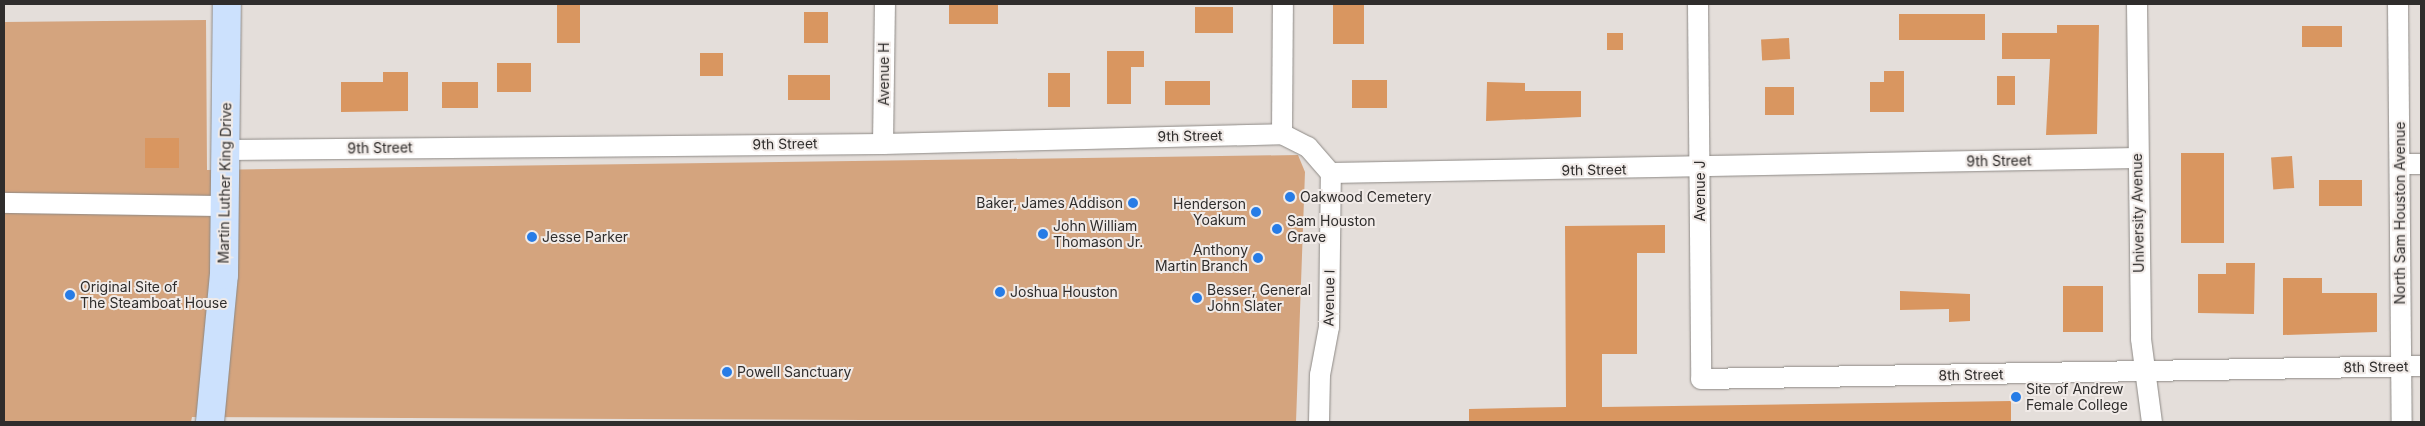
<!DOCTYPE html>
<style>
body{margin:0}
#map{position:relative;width:2425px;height:426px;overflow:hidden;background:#e4deda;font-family:Inter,sans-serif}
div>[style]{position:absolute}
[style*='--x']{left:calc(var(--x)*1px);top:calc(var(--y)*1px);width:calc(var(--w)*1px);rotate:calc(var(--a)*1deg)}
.green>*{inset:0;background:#d4a47e}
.building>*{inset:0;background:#d99660;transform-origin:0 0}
.roads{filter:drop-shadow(0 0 1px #8d8985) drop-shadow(0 0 1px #8d8985)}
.street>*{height:20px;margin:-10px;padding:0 10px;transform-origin:10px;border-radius:10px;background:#fff}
.secondary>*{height:28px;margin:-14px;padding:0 14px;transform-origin:14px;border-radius:14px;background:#cce1fd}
.dots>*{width:14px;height:14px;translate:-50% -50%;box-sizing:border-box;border:2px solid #f1ebe8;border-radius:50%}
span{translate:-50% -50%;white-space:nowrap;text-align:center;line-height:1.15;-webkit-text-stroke:4px #f1ebe8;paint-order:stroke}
.street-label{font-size:14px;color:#2f2d2c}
.poi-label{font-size:14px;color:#2f2d2c}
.left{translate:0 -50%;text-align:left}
.right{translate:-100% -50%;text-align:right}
.frame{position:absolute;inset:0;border:5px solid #2f2d2c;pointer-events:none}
</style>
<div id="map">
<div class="green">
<div style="clip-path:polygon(206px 20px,207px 170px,1298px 155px,1305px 172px,1296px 422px,192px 417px,191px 422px,4px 422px,4px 22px)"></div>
</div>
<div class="building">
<div style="left:557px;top:4px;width:23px;height:39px"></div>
<div style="left:949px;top:4px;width:49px;height:20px"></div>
<div style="left:1333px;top:4px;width:31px;height:40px"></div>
<div style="left:1195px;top:7px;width:38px;height:26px"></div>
<div style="left:804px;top:12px;width:24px;height:31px"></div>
<div style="left:1899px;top:14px;width:86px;height:26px"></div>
<div style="clip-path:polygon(2057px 25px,2099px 25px,2097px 134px,2046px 135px,2050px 59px,2002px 59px,2002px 33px,2057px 33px)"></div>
<div style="left:2302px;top:26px;width:40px;height:21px"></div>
<div style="left:1607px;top:33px;width:16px;height:17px"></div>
<div style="left:1789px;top:38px;width:21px;height:28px;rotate:87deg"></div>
<div style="clip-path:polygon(1107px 51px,1144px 51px,1144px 67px,1131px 67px,1131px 104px,1107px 104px)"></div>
<div style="left:700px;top:53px;width:23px;height:23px"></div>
<div style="left:497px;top:63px;width:34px;height:29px"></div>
<div style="clip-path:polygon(1884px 71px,1904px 71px,1904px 112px,1870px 112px,1870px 82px,1884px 82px)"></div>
<div style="clip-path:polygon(383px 72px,408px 72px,408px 111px,341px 112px,341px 82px,383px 82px)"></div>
<div style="left:1048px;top:73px;width:22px;height:34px"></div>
<div style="left:788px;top:75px;width:42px;height:25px"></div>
<div style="left:1997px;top:76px;width:18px;height:29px"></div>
<div style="left:1352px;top:80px;width:35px;height:28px"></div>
<div style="left:1165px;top:81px;width:45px;height:24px"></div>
<div style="left:442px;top:82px;width:36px;height:26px"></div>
<div style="clip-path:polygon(1487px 82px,1525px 83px,1525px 91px,1581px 91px,1581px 117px,1486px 121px)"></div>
<div style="left:1765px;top:87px;width:29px;height:28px"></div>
<div style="left:145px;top:138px;width:34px;height:30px"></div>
<div style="left:2181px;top:153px;width:43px;height:90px"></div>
<div style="left:2292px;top:156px;width:32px;height:21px;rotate:86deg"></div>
<div style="left:2319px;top:180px;width:43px;height:26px"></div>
<div style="clip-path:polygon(1665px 225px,1665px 253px,1637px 253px,1637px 354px,1602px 354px,1602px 407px,2011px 401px,2011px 422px,1469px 422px,1469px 409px,1566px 407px,1565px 226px)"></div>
<div style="clip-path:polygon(2226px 263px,2255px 263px,2254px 314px,2198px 313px,2198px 274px,2226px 274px)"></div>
<div style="clip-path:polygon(2283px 278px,2322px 278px,2322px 293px,2377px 293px,2377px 332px,2283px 335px)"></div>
<div style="left:2063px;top:286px;width:40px;height:46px"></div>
<div style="clip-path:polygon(1900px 291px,1970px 294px,1970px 321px,1949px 322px,1949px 309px,1900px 310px)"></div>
</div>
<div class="roads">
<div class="street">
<div style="--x:1698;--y:4;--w:375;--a:89.5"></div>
<div style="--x:1701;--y:379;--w:720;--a:-1.03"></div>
<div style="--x:2137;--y:4;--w:335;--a:89.3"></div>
<div style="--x:2141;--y:339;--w:84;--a:82.5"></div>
<div style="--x:2398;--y:4;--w:418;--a:89.5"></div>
<div style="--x:1282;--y:134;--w:130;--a:-89.6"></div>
<div style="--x:883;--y:144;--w:140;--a:-89.2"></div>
<div style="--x:227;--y:150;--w:656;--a:-0.52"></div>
<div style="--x:883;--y:144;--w:399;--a:-1.4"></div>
<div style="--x:1282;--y:134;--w:29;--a:27"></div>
<div style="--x:1308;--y:147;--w:35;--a:49"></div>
<div style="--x:1331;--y:173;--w:806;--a:-1.07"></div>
<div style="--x:2401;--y:164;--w:20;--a:0"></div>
<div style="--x:4;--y:203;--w:222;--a:0.8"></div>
<div style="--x:1319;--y:422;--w:47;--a:-88.8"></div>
<div style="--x:1320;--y:375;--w:49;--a:-79.4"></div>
<div style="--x:1329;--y:327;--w:154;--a:-89.3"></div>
</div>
<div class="secondary">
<div style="--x:210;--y:422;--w:148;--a:-84.6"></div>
<div style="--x:224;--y:275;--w:271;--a:-89.4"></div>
</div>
</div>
<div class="dots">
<div style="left:1290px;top:197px;background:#277ce6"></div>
<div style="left:1133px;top:203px;background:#277ce6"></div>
<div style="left:1256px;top:212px;background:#277ce6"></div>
<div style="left:1277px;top:229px;background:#277ce6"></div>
<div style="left:1043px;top:234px;background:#277ce6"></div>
<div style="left:532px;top:237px;background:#277ce6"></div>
<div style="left:1258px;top:258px;background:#277ce6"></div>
<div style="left:1000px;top:292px;background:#277ce6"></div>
<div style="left:70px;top:295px;background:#277ce6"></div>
<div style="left:1197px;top:298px;background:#277ce6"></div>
<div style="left:727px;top:372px;background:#277ce6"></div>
<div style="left:2016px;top:397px;background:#277ce6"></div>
</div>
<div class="street-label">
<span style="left:884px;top:74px;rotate:-90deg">Avenue H</span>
<span style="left:1190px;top:136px;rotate:-1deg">9th Street</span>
<span style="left:785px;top:144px;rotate:-1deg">9th Street</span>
<span style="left:380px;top:148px;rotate:-1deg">9th Street</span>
<span style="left:1999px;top:161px;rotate:-1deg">9th Street</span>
<span style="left:1594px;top:170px;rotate:-1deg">9th Street</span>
<span style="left:225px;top:183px;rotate:-89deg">Martin Luther King Drive</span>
<span style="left:1700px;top:191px;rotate:-90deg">Avenue J</span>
<span style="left:2138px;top:213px;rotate:-91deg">University Avenue</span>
<span style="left:2400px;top:213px;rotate:-90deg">North Sam Houston Avenue</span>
<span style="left:1329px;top:298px;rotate:-89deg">Avenue I</span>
<span style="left:2376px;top:367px;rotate:-1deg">8th Street</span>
<span style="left:1971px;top:375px;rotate:-1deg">8th Street</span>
</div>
<div class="poi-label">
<span class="left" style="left:1300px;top:197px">Oakwood Cemetery</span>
<span class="right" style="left:1123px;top:203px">Baker, James Addison</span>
<span class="right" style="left:1246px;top:212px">Henderson<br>Yoakum</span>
<span class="left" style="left:1287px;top:229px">Sam Houston<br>Grave</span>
<span class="left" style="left:1053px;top:234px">John William<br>Thomason Jr.</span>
<span class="left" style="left:542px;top:237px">Jesse Parker</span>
<span class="right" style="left:1248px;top:258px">Anthony<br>Martin Branch</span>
<span class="left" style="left:80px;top:295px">Original Site of<br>The Steamboat House</span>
<span class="left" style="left:1207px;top:298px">Besser, General<br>John Slater</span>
<span class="left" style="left:1010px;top:292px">Joshua Houston</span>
<span class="left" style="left:737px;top:372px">Powell Sanctuary</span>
<span class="left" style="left:2026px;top:397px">Site of Andrew<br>Female College</span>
</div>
<div class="frame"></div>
</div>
